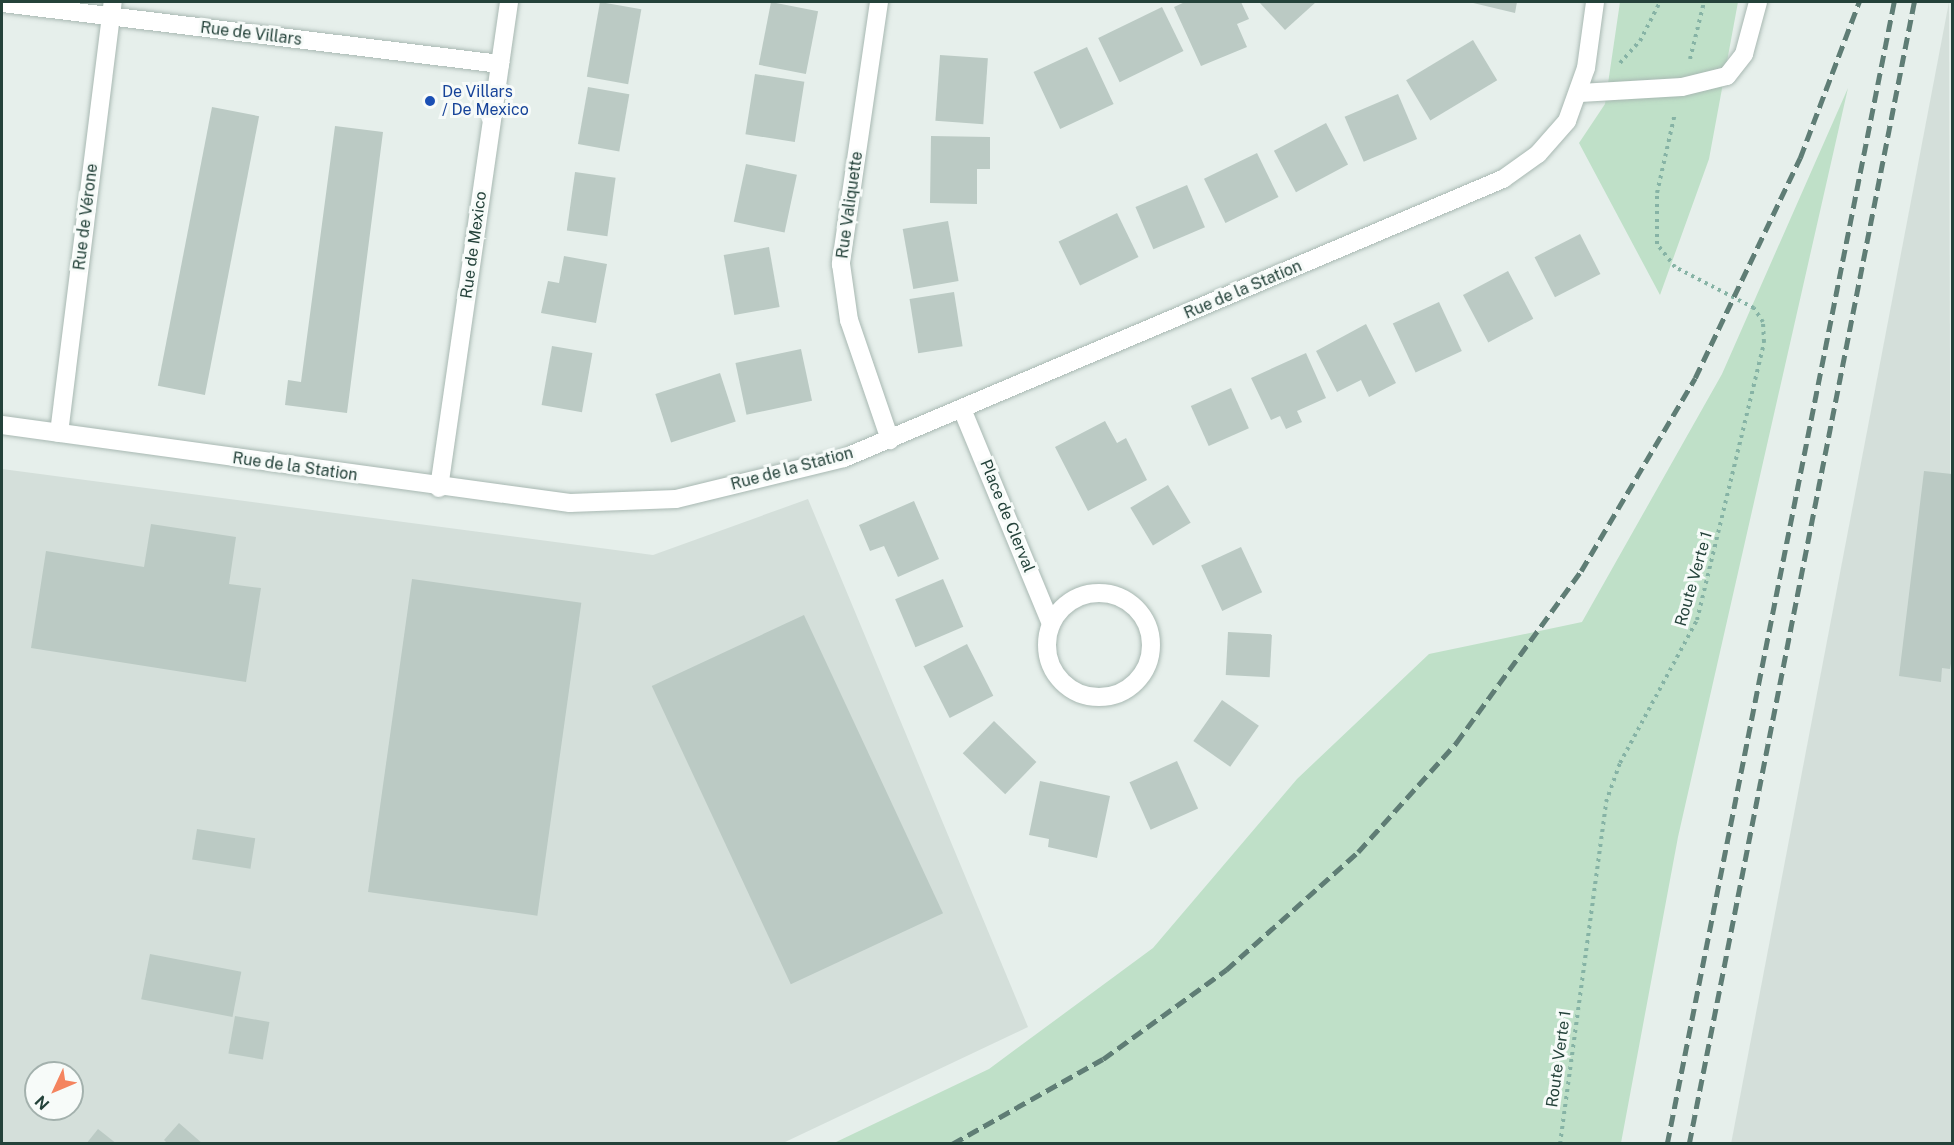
<!DOCTYPE html>
<meta charset="utf-8">
<style>
body{margin:0}
#map{position:relative;width:1954px;height:1145px;overflow:hidden;background:#e6efeb;font-family:"Public Sans",sans-serif}
div>[style]{position:absolute}
[style*='--x']{left:calc(var(--x)*1px);top:calc(var(--y)*1px);width:calc(var(--w)*1px);rotate:calc(var(--a)*1deg)}
.built>*{inset:0;background:#d4dfda}
.green>*{inset:0;background:#bfe0c8}
.building>*{inset:0;background:#bbcac4;transform-origin:0 0}
.path>*{height:4px;margin-top:-2px;transform-origin:0;background:repeating-linear-gradient(90deg,#86b3a5 0 3px,transparent 0 7.5px)}
.roads{filter:drop-shadow(0 0 2px #a8b8b2) drop-shadow(0 0 2px #a8b8b2)}
.lane>*{height:18px;margin:-9px;padding:0 9px;transform-origin:9px;border-radius:9px;background:#fff}
.street>*{height:18px;margin:-9px;padding:0 9px;transform-origin:9px;border-radius:9px;background:#fff}
.street>.ring{margin:-9px;padding:0;box-sizing:content-box;background:none;border:18px solid #fff;border-radius:50%}
.rail>*{height:4.5px;margin-top:-2.25px;transform-origin:0;background:repeating-linear-gradient(90deg,#5f7d75 0 12px,transparent 0 18px)}
.dots>*{width:16px;height:16px;translate:-50% -50%;box-sizing:border-box;border:3px solid #f7fbf9;border-radius:50%}
span{translate:-50% -50%;white-space:nowrap;text-align:center;line-height:1.15;-webkit-text-stroke:6px #f7fbf9;paint-order:stroke}
.street-label{font-size:16px;color:#24423a}
.transit-label{font-size:16px;color:#164399}
.left{translate:0 -50%;text-align:left}
.frame{position:absolute;inset:0;border:3px solid #24423a;pointer-events:none}
.north{position:absolute;left:24px;top:1061px;width:60px;height:60px;box-sizing:border-box;background:#f7fbf9;border:2px solid #a3b1ad;border-radius:50%;rotate:226deg;font-size:16px;font-weight:700;line-height:24px;text-align:center;color:#24423a}
.north::after{content:'';display:block;margin:auto;width:21px;height:27px;background:#f4845f;clip-path:polygon(50% 0,100% 100%,50% 72%,0 100%)}
</style>
<div id="map">
<div class="built">
<div style="clip-path:polygon(1949px 2px,1952px 1143px,1731px 1144px)"></div>
<div style="clip-path:polygon(evenodd,2px 469px,653px 555px,808px 499px,1028px 1027px,783px 1143px,2px 1144px,2px 469px,36px 1073px,72px 1073px,72px 1109px,36px 1109px,36px 1073px)"></div>
</div>
<div class="green">
<div style="clip-path:polygon(1620px 2px,1738px 2px,1709px 159px,1660px 295px,1579px 143px,1605px 104px)"></div>
<div style="clip-path:polygon(1848px 88px,1678px 837px,1621px 1143px,834px 1143px,989px 1069px,1153px 948px,1297px 779px,1429px 654px,1582px 622px,1722px 374px)"></div>
</div>
<div class="building">
<div style="left:600px;top:2px;width:42px;height:76px;rotate:10deg"></div>
<div style="left:771px;top:2px;width:48px;height:64px;rotate:11deg"></div>
<div style="clip-path:polygon(1185px 2px,1241px 2px,1249px 19px,1237px 24px,1247px 47px,1201px 66px,1174px 7px)"></div>
<div style="clip-path:polygon(1259px 2px,1316px 2px,1285px 30px)"></div>
<div style="clip-path:polygon(1469px 2px,1517px 2px,1515px 13px)"></div>
<div style="left:1162px;top:7px;width:49px;height:71px;rotate:64deg"></div>
<div style="left:1473px;top:40px;width:47px;height:78px;rotate:59deg"></div>
<div style="left:1087px;top:47px;width:63px;height:59px;rotate:65deg"></div>
<div style="left:940px;top:55px;width:48px;height:66px;rotate:4deg"></div>
<div style="left:755px;top:74px;width:50px;height:61px;rotate:9deg"></div>
<div style="left:588px;top:87px;width:42px;height:58px;rotate:10deg"></div>
<div style="left:1398px;top:94px;width:49px;height:58px;rotate:67deg"></div>
<div style="left:212px;top:107px;width:48px;height:284px;rotate:11deg"></div>
<div style="left:1326px;top:123px;width:47px;height:59px;rotate:62deg"></div>
<div style="clip-path:polygon(335px 126px,383px 132px,347px 413px,285px 405px,288px 380px,301px 382px)"></div>
<div style="clip-path:polygon(931px 136px,990px 137px,990px 169px,977px 169px,977px 204px,930px 203px)"></div>
<div style="left:1257px;top:153px;width:49px;height:59px;rotate:64deg"></div>
<div style="left:746px;top:164px;width:52px;height:59px;rotate:12deg"></div>
<div style="left:575px;top:172px;width:41px;height:59px;rotate:8deg"></div>
<div style="left:1187px;top:185px;width:46px;height:56px;rotate:67deg"></div>
<div style="left:1117px;top:213px;width:49px;height:65px;rotate:64deg"></div>
<div style="left:948px;top:221px;width:61px;height:46px;rotate:80deg"></div>
<div style="left:1580px;top:234px;width:45px;height:51px;rotate:63deg"></div>
<div style="left:769px;top:247px;width:61px;height:46px;rotate:80deg"></div>
<div style="clip-path:polygon(564px 256px,607px 264px,596px 323px,541px 313px,548px 281px,559px 283px)"></div>
<div style="left:1508px;top:271px;width:54px;height:51px;rotate:62deg"></div>
<div style="left:954px;top:292px;width:55px;height:45px;rotate:81deg"></div>
<div style="left:1439px;top:302px;width:54px;height:51px;rotate:65deg"></div>
<div style="clip-path:polygon(1366px 324px,1396px 383px,1369px 397px,1361px 380px,1337px 392px,1316px 351px)"></div>
<div style="left:552px;top:346px;width:41px;height:60px;rotate:10deg"></div>
<div style="left:801px;top:349px;width:53px;height:67px;rotate:78deg"></div>
<div style="clip-path:polygon(1306px 353px,1326px 398px,1297px 411px,1302px 422px,1286px 429px,1280px 416px,1271px 420px,1251px 378px)"></div>
<div style="left:720px;top:373px;width:51px;height:68px;rotate:72deg"></div>
<div style="left:1231px;top:388px;width:44px;height:44px;rotate:66deg"></div>
<div style="clip-path:polygon(1105px 421px,1117px 443px,1126px 438px,1147px 480px,1088px 511px,1055px 447px)"></div>
<div style="clip-path:polygon(1924px 471px,1952px 474px,1952px 658px,1950px 669px,1942px 668px,1941px 682px,1899px 676px)"></div>
<div style="left:1168px;top:485px;width:44px;height:44px;rotate:59deg"></div>
<div style="clip-path:polygon(914px 501px,939px 559px,898px 577px,884px 546px,870px 551px,859px 525px)"></div>
<div style="clip-path:polygon(151px 524px,236px 537px,229px 584px,261px 588px,246px 682px,31px 648px,46px 551px,144px 567px)"></div>
<div style="left:1241px;top:547px;width:50px;height:44px;rotate:65deg"></div>
<div style="left:412px;top:579px;width:171px;height:316px;rotate:8deg"></div>
<div style="left:943px;top:579px;width:52px;height:52px;rotate:67deg"></div>
<div style="left:804px;top:615px;width:329px;height:168px;rotate:65deg"></div>
<div style="left:1228px;top:632px;width:44px;height:43px;rotate:3deg"></div>
<div style="left:967px;top:644px;width:58px;height:49px;rotate:63deg"></div>
<div style="left:1222px;top:700px;width:45px;height:50px;rotate:35deg"></div>
<div style="left:994px;top:721px;width:59px;height:45px;rotate:44deg"></div>
<div style="left:1177px;top:761px;width:52px;height:52px;rotate:66deg"></div>
<div style="clip-path:polygon(1040px 781px,1110px 796px,1097px 858px,1048px 847px,1049px 839px,1029px 835px)"></div>
<div style="left:197px;top:829px;width:59px;height:31px;rotate:9deg"></div>
<div style="left:150px;top:954px;width:93px;height:46px;rotate:11deg"></div>
<div style="left:235px;top:1016px;width:35px;height:38px;rotate:10deg"></div>
<div style="clip-path:polygon(179px 1123px,203px 1144px,168px 1144px,164px 1140px)"></div>
<div style="clip-path:polygon(98px 1129px,117px 1144px,86px 1144px)"></div>
</div>
<div class="path">
<div style="--x:1690;--y:59;--w:59;--a:-76.2"></div>
<div style="--x:1620;--y:63;--w:30;--a:-48"></div>
<div style="--x:1640;--y:41;--w:44;--a:-62.9"></div>
<div style="--x:1560;--y:1144;--w:345;--a:-82.3"></div>
<div style="--x:1606;--y:802;--w:41;--a:-70.3"></div>
<div style="--x:1620;--y:763;--w:162;--a:-61.7"></div>
<div style="--x:1697;--y:620;--w:286;--a:-76.4"></div>
<div style="--x:1764;--y:342;--w:20;--a:-93"></div>
<div style="--x:1763;--y:322;--w:17;--a:-123"></div>
<div style="--x:1754;--y:308;--w:89;--a:-152.6"></div>
<div style="--x:1675;--y:267;--w:29;--a:-128"></div>
<div style="--x:1657;--y:244;--w:51;--a:-90"></div>
<div style="--x:1657;--y:193;--w:82;--a:-77.3"></div>
</div>
<div class="roads">
<div class="lane">
<div style="--x:1580;--y:93;--w:102;--a:-3.4"></div>
<div style="--x:1682;--y:87;--w:46;--a:-13.7"></div>
<div style="--x:1727;--y:76;--w:28;--a:-52"></div>
<div style="--x:1744;--y:54;--w:54;--a:-74.9"></div>
</div>
<div class="street">
<div style="--x:879;--y:2;--w:265;--a:98.3"></div>
<div style="--x:841;--y:264;--w:57;--a:81.9"></div>
<div style="--x:849;--y:320;--w:127;--a:71.1"></div>
<div style="--x:2;--y:3;--w:502;--a:6.98"></div>
<div style="--x:962;--y:409;--w:233;--a:67.5"></div>
<div style="--x:2;--y:425;--w:573;--a:7.82"></div>
<div style="--x:570;--y:503;--w:106;--a:-2.2"></div>
<div style="--x:676;--y:499;--w:173;--a:-13.7"></div>
<div style="--x:844;--y:458;--w:716;--a:-22.95"></div>
<div style="--x:1503;--y:179;--w:43;--a:-35.5"></div>
<div style="--x:1538;--y:154;--w:44;--a:-48.7"></div>
<div style="--x:1567;--y:121;--w:56;--a:-70.3"></div>
<div style="--x:1586;--y:68;--w:67;--a:-82.2"></div>
<div style="--x:59;--y:433;--w:434;--a:-82.9"></div>
<div style="--x:439;--y:488;--w:491;--a:-81.8"></div>
<div class="ring" style="left:1047px;top:593px;width:86px;height:86px"></div>
</div>
</div>
<div class="rail">
<div style="--x:952;--y:1144;--w:173;--a:-29.4"></div>
<div style="--x:1103;--y:1059;--w:152;--a:-35.9"></div>
<div style="--x:1226;--y:970;--w:177;--a:-41.8"></div>
<div style="--x:1358;--y:852;--w:147;--a:-48"></div>
<div style="--x:1456;--y:743;--w:213;--a:-54"></div>
<div style="--x:1581;--y:571;--w:224;--a:-59.4"></div>
<div style="--x:1695;--y:378;--w:244;--a:-64.5"></div>
<div style="--x:1800;--y:158;--w:167;--a:-69.3"></div>
<div style="--x:1667;--y:1144;--w:1164;--a:-78.76"></div>
<div style="--x:1689;--y:1144;--w:1164;--a:-78.85"></div>
</div>
<div class="dots">
<div style="left:430px;top:101px;background:#1a4fb4"></div>
</div>
<div class="street-label">
<span style="left:251px;top:34px;rotate:7deg">Rue de Villars</span>
<span style="left:850px;top:205px;rotate:-82deg">Rue Valiquette</span>
<span style="left:86px;top:217px;rotate:-83deg">Rue de Vérone</span>
<span style="left:474px;top:245px;rotate:-82deg">Rue de Mexico</span>
<span style="left:1243px;top:290px;rotate:-23deg">Rue de la Station</span>
<span style="left:295px;top:467px;rotate:8deg">Rue de la Station</span>
<span style="left:792px;top:469px;rotate:-15deg">Rue de la Station</span>
<span style="left:1007px;top:516px;rotate:68deg">Place de Clerval</span>
<span style="left:1694px;top:579px;rotate:-74deg">Route Verte 1</span>
<span style="left:1559px;top:1059px;rotate:-82deg">Route Verte 1</span>
</div>
<div class="transit-label">
<span class="left" style="left:442px;top:101px">De Villars<br>/ De Mexico</span>
</div>
<div class="frame"></div>
<div class="north">N</div>
</div>
